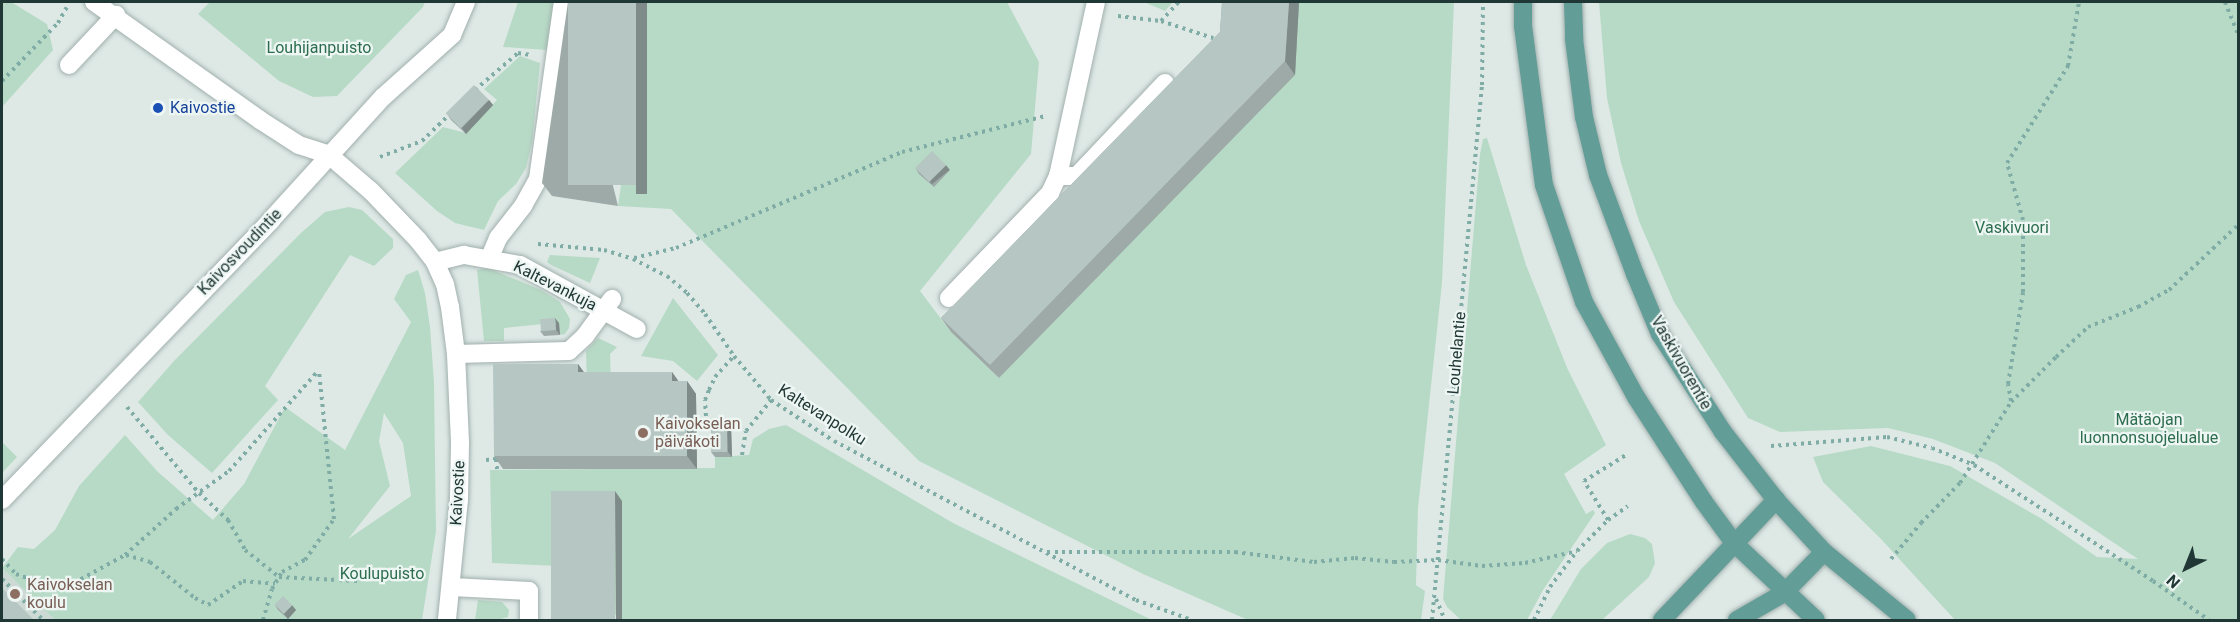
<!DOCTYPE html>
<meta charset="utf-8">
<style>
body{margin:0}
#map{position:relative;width:2240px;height:622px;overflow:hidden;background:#dee9e6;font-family:Roboto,sans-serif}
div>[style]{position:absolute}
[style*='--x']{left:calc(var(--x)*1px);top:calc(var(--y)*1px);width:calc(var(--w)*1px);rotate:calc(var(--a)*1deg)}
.built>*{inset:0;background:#ccd9d5}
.green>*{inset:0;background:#b7dac6}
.path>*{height:4px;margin-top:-2px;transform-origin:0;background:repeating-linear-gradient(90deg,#7faca5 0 3px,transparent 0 7.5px)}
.roads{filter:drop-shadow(0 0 2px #a1b0ad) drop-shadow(0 0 2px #a1b0ad)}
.minor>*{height:18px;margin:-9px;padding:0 9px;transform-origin:9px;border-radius:9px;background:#fff}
.major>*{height:18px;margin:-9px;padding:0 9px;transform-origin:9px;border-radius:9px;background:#639d98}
.wall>*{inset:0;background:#9daaa7}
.shaded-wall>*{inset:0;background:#7f8b88;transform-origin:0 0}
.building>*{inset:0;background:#b6c6c2;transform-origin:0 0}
.dots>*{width:16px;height:16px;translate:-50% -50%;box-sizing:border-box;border:3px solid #eef6f3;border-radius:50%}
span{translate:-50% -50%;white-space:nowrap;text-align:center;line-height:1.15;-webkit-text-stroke:4.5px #eef6f3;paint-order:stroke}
.park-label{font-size:16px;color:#2c6d4f}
.transit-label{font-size:16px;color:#164399}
.left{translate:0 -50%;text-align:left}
.street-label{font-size:16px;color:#203835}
.education-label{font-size:16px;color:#785e54}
.frame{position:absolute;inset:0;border:3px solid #203835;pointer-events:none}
.north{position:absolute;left:2156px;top:538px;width:60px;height:60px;-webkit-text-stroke:4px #eef6f3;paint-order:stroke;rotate:223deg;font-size:16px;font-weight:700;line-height:24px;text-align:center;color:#203835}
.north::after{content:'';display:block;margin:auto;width:21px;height:27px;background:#203835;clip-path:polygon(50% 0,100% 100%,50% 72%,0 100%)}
</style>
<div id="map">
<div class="built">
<div style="clip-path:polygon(2px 568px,55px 620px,2px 620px)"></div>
</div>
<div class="green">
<div style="clip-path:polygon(2px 2px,11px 2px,47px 24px,53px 50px,2px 107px)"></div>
<div style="clip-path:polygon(210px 2px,425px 2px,423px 7px,337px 96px,313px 97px,279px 81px,198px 14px)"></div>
<div style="clip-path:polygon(518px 2px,556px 2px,551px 41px,547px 50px,503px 47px)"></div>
<div style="clip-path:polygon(647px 2px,1007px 2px,1039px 62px,1031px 154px,920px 291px,951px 332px,999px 378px,1299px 2px,1454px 2px,1442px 283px,1418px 508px,1416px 585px,1425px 591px,1421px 620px,1248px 620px,1143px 574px,919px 461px,671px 209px,618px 206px)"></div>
<div style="clip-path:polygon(1144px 2px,1173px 2px,1165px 11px)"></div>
<div style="clip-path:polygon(1599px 2px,2238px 2px,2238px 620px,1955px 620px,1881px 539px,1823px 482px,1813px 457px,1871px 446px,1950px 466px,2042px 519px,2097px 557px,2138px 559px,1995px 463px,1933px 439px,1888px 428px,1780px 432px,1748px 418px,1674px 302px,1639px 221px,1621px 163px,1607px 98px)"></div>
<div style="clip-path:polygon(520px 56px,540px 63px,532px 142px,526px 168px,516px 184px,498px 201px,484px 230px,455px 223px,437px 211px,395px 173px,443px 127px,466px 133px,497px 100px,484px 89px)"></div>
<div style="clip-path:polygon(1487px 138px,1526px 265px,1568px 370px,1606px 445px,1564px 474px,1586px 514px,1593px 510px,1595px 513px,1543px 590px,1527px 620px,1461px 620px,1447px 607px,1443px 599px,1480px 154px,1483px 139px)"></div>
<div style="clip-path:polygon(349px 207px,362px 210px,393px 239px,393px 248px,374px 266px,350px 255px,265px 386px,278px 400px,212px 473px,168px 435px,138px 402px,174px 361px,302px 232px,325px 212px)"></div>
<div style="clip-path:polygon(550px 255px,600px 258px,590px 283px,551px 265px,547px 262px)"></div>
<div style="clip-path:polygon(488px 268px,541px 290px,560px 302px,570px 319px,569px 328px,565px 334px,560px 335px,559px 323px,543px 324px,504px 328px,504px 341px,484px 341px,477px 270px)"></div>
<div style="clip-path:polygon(evenodd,418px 270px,425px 293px,430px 327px,434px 383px,436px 531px,422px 620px,55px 620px,2px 568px,18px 547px,34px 549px,55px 530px,79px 486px,125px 435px,158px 472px,213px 520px,244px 484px,285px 407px,345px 450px,411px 322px,394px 299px,406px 275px,418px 270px,384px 413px,403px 443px,411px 496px,348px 539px,390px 486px,379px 441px,384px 413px)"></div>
<div style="clip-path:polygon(673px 298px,718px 355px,697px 381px,673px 361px,641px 356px)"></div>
<div style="clip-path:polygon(598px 338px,617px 347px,610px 354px,611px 386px,587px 385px,586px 351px)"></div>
<div style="clip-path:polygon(786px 425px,953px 523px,1152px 620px,622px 620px,558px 566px,492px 563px,490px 470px,715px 468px,715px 457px,749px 455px,753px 439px,769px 429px)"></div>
<div style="clip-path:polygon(2px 442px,17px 457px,2px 473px)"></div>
<div style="clip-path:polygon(1630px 534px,1645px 538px,1652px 544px,1655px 563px,1649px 577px,1602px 620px,1550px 620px,1581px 569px,1607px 543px)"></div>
<div style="clip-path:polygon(478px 600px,502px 602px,509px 610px,508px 617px,497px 620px,475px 620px)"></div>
</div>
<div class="path">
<div style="--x:2225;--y:2;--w:35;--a:68"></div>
<div style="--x:1118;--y:16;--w:43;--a:6.6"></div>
<div style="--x:1161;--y:21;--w:55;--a:18.1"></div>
<div style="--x:1161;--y:21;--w:26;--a:-47"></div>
<div style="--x:2;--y:81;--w:81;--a:-46"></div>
<div style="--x:58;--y:23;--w:18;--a:-61"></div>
<div style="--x:475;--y:90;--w:57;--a:-40.7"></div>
<div style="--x:518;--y:53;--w:13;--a:9"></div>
<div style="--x:380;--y:157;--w:45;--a:-20.9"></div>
<div style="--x:422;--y:141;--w:39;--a:-44"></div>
<div style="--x:538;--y:244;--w:66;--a:5.2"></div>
<div style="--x:604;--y:250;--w:30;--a:17"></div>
<div style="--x:633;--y:259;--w:38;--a:27"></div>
<div style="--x:667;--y:276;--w:26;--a:40"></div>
<div style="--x:687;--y:293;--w:28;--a:49"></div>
<div style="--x:705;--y:314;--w:51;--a:55.4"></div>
<div style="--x:734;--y:356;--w:57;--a:49.9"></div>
<div style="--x:771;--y:400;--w:75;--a:33.1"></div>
<div style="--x:834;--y:441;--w:341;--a:27.8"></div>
<div style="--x:1136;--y:600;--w:59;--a:19.7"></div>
<div style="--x:634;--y:258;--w:43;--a:-13.4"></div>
<div style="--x:676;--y:248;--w:246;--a:-23"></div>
<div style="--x:902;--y:152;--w:147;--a:-14.1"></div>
<div style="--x:2011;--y:401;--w:17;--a:-100"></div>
<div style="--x:2008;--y:384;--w:93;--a:-80.7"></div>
<div style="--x:2023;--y:292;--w:72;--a:-90"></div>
<div style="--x:2023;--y:220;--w:59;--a:-105.7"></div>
<div style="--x:2007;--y:163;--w:115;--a:-57.8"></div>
<div style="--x:2068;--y:66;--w:65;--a:-80.2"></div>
<div style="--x:127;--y:407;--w:112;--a:50.1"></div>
<div style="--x:199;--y:493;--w:40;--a:43"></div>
<div style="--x:228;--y:520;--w:34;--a:60"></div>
<div style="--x:245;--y:550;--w:43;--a:38.5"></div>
<div style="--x:279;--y:577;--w:79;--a:2.9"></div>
<div style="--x:706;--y:416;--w:16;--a:-94"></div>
<div style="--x:705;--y:400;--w:11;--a:-68"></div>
<div style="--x:709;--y:390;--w:14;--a:-65"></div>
<div style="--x:715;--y:377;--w:28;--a:-48"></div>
<div style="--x:1771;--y:446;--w:116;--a:-4.4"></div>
<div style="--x:1887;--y:437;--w:46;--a:13.7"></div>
<div style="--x:1932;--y:448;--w:45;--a:22"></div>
<div style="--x:1974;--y:465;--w:213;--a:32.9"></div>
<div style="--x:2153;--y:581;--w:68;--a:34.9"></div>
<div style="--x:742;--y:455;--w:24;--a:-81"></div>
<div style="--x:746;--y:431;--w:40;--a:-51"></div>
<div style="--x:486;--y:460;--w:10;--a:-6"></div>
<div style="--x:496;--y:459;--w:10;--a:84"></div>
<div style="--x:1608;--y:520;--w:46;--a:-121.6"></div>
<div style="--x:1584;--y:481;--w:49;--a:-31.8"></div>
<div style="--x:1047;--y:552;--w:188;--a:0"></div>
<div style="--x:1235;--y:552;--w:80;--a:7.2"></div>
<div style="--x:1314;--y:562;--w:41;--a:-5.6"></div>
<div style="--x:1355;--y:558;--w:39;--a:6"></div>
<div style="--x:1394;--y:562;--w:44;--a:-2.6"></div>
<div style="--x:1438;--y:560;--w:44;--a:7.8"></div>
<div style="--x:1482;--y:566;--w:43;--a:-4"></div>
<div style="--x:1525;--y:563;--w:53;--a:-13"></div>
<div style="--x:126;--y:555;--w:25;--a:16"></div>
<div style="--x:150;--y:562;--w:58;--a:38.7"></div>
<div style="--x:195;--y:598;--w:15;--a:28"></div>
<div style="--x:208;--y:605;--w:42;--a:-34.4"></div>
<div style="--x:243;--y:581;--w:32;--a:5"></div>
<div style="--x:2;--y:559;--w:21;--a:47"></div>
<div style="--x:16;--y:574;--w:48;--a:19.6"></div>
<div style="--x:61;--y:590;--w:73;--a:-28.7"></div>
<div style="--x:125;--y:555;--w:69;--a:-42"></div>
<div style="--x:176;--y:509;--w:65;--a:-35.6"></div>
<div style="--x:229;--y:471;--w:134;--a:-48.3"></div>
<div style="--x:1891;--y:559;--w:47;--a:-50.2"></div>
<div style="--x:1921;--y:523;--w:56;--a:-45.7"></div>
<div style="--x:1960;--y:483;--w:96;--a:-57.8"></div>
<div style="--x:2011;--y:402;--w:64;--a:-45"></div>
<div style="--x:2056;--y:357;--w:44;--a:-43.2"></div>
<div style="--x:2088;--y:327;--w:54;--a:-21.8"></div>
<div style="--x:2138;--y:307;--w:35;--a:-29"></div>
<div style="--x:2169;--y:290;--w:95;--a:-43.3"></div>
<div style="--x:2;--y:579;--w:58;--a:45"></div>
<div style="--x:1436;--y:599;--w:23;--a:67"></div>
<div style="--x:263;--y:620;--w:32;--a:-74"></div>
<div style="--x:272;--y:589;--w:20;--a:-60"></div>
<div style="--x:282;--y:572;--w:26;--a:-28"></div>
<div style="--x:305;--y:560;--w:50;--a:-54.7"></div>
<div style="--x:334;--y:519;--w:149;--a:-95.8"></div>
<div style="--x:1432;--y:620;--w:537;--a:-84.66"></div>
<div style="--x:1482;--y:85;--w:83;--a:-89.3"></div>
<div style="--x:1534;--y:620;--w:37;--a:-64"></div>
<div style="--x:1550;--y:587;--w:45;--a:-53.1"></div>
<div style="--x:1577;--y:551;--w:44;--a:-45"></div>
<div style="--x:1608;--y:520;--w:24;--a:-35"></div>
</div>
<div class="roads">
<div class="minor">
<div style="--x:94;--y:2;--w:204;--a:35.4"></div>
<div style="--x:260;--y:120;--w:46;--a:32.7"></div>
<div style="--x:299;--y:145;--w:32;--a:18"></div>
<div style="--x:329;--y:155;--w:55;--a:40.6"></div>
<div style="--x:371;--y:191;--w:68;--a:46.2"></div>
<div style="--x:418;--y:240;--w:28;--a:52"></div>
<div style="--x:435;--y:262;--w:24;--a:66"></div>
<div style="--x:445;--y:284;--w:24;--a:78"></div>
<div style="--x:450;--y:307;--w:47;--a:82.7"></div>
<div style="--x:456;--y:354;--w:89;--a:87.4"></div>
<div style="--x:460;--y:443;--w:56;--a:91"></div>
<div style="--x:459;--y:499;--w:122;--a:95.7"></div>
<div style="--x:69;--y:65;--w:69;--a:-46.8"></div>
<div style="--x:1058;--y:176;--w:19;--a:0"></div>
<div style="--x:1077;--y:176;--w:128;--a:-46.6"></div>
<div style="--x:490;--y:257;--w:21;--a:-67"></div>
<div style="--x:498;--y:238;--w:41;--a:-52"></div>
<div style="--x:523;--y:206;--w:31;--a:-61"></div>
<div style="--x:538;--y:179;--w:179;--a:-82"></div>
<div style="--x:435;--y:262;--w:30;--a:-14"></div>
<div style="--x:464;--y:255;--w:57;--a:10.1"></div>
<div style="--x:520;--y:265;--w:133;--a:28.7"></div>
<div style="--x:949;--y:298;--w:146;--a:-46.1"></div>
<div style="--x:1050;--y:193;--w:19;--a:-65"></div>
<div style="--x:1058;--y:176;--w:178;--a:-77.7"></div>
<div style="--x:456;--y:354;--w:113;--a:-1.5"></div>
<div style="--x:569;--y:351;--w:22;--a:-43"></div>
<div style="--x:585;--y:336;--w:46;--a:-53.9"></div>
<div style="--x:2;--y:500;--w:388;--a:-46.1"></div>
<div style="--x:271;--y:220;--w:166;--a:-47.7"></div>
<div style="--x:383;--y:97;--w:93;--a:-41.9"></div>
<div style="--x:452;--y:35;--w:36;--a:-67"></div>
<div style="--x:452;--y:587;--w:77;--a:3"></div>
<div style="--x:529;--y:591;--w:29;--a:90"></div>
</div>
<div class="major">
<div style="--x:1523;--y:2;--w:24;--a:90"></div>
<div style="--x:1523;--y:26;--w:160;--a:82.5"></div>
<div style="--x:1544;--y:185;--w:124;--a:71.1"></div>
<div style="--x:1584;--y:302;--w:108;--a:61.3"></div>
<div style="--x:1636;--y:397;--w:125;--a:57.1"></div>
<div style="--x:1704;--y:502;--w:51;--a:53.8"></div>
<div style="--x:1734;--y:543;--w:112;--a:43.2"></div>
<div style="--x:1573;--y:2;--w:37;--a:88"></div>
<div style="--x:1574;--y:39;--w:79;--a:82.7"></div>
<div style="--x:1584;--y:117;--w:60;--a:76.4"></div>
<div style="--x:1598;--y:175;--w:106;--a:69.5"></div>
<div style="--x:1635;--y:274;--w:65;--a:67.4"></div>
<div style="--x:1660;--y:334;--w:117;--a:57.3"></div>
<div style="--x:1723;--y:432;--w:86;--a:52.1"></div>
<div style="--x:1776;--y:500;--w:71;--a:47.3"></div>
<div style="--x:1824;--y:552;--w:107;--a:39.3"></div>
<div style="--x:1662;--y:620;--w:166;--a:-46.5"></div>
<div style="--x:1737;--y:620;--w:54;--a:-29.9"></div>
<div style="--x:1784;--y:593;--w:57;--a:-45.7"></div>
</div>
</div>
<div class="wall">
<div style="clip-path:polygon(568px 2px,618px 206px,552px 196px,542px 183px)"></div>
<div style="clip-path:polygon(1222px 2px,1299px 2px,1295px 75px,999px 378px,951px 332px,941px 318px,1220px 32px)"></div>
<div style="clip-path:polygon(489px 100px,493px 105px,466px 134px,451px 120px,447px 114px)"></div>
<div style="clip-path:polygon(916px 169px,950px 170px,934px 187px,919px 174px)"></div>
<div style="clip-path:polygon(559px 323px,560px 335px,544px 336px,540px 331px)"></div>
<div style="clip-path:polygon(578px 364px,584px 372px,672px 372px,678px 381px,687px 381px,696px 394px,697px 469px,503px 469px,494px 456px)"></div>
<div style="clip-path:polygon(731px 424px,732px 457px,715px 457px,711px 452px)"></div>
<div style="clip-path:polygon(275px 605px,296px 610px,288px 619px,278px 610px)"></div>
</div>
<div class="shaded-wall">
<div style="left:636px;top:2px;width:11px;height:192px"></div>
<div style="clip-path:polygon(1289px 2px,1299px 2px,1295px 75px,1285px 61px)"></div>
<div style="clip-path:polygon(489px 100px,493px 105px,466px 134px,462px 128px)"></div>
<div style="left:946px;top:165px;width:6px;height:23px;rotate:51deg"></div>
<div style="clip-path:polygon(555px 318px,559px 323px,560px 335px,556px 330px)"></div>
<div style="clip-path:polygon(578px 364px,587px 377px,578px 372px)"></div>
<div style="clip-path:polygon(672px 372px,682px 386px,672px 381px)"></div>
<div style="clip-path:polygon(687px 381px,696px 394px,697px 469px,687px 456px)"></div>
<div style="clip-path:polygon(727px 419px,731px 424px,732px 457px,728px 452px)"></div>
<div style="clip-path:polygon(615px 491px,622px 501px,622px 621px,616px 621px)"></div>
<div style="clip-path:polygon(292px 605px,296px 610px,288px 619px,284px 614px)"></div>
</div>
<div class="building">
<div style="left:568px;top:2px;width:68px;height:183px"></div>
<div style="clip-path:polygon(1222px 2px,1289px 2px,1285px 61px,990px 365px,941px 318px,1220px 32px)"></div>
<div style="left:474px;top:85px;width:21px;height:40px;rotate:45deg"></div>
<div style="left:932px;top:151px;width:20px;height:24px;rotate:45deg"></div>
<div style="left:555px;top:318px;width:12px;height:15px;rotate:85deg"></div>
<div style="clip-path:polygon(493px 364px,578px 364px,578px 372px,672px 372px,672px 381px,687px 381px,687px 456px,494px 456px)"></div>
<div style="left:711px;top:419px;width:16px;height:33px"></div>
<div style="left:551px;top:491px;width:64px;height:130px"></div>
<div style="clip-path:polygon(2px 588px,33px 619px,32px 621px,2px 621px)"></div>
<div style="left:283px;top:596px;width:13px;height:12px;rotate:45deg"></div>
</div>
<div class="dots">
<div style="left:158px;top:108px;background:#1a4fb4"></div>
<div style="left:643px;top:433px;background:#8d6e63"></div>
<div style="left:15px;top:594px;background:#8d6e63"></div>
</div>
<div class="park-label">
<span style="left:319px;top:48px">Louhijanpuisto</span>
<span style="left:2012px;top:228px">Vaskivuori</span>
<span style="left:2149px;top:429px">Mätäojan<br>luonnonsuojelualue</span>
<span style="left:382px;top:574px">Koulupuisto</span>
</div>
<div class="transit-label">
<span class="left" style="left:170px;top:108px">Kaivostie</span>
</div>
<div class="street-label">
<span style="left:240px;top:252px;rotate:-46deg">Kaivosvoudintie</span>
<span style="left:555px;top:286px;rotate:27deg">Kaltevankuja</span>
<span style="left:1457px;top:353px;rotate:-85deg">Louhelantie</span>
<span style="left:1681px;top:363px;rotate:60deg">Vaskivuorentie</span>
<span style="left:822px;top:415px;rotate:32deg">Kaltevanpolku</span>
<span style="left:458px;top:493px;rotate:-87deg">Kaivostie</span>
</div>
<div class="education-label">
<span class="left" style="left:655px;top:433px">Kaivokselan<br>päiväkoti</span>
<span class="left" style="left:27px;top:594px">Kaivokselan<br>koulu</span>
</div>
<div class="frame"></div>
<div class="north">N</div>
</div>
